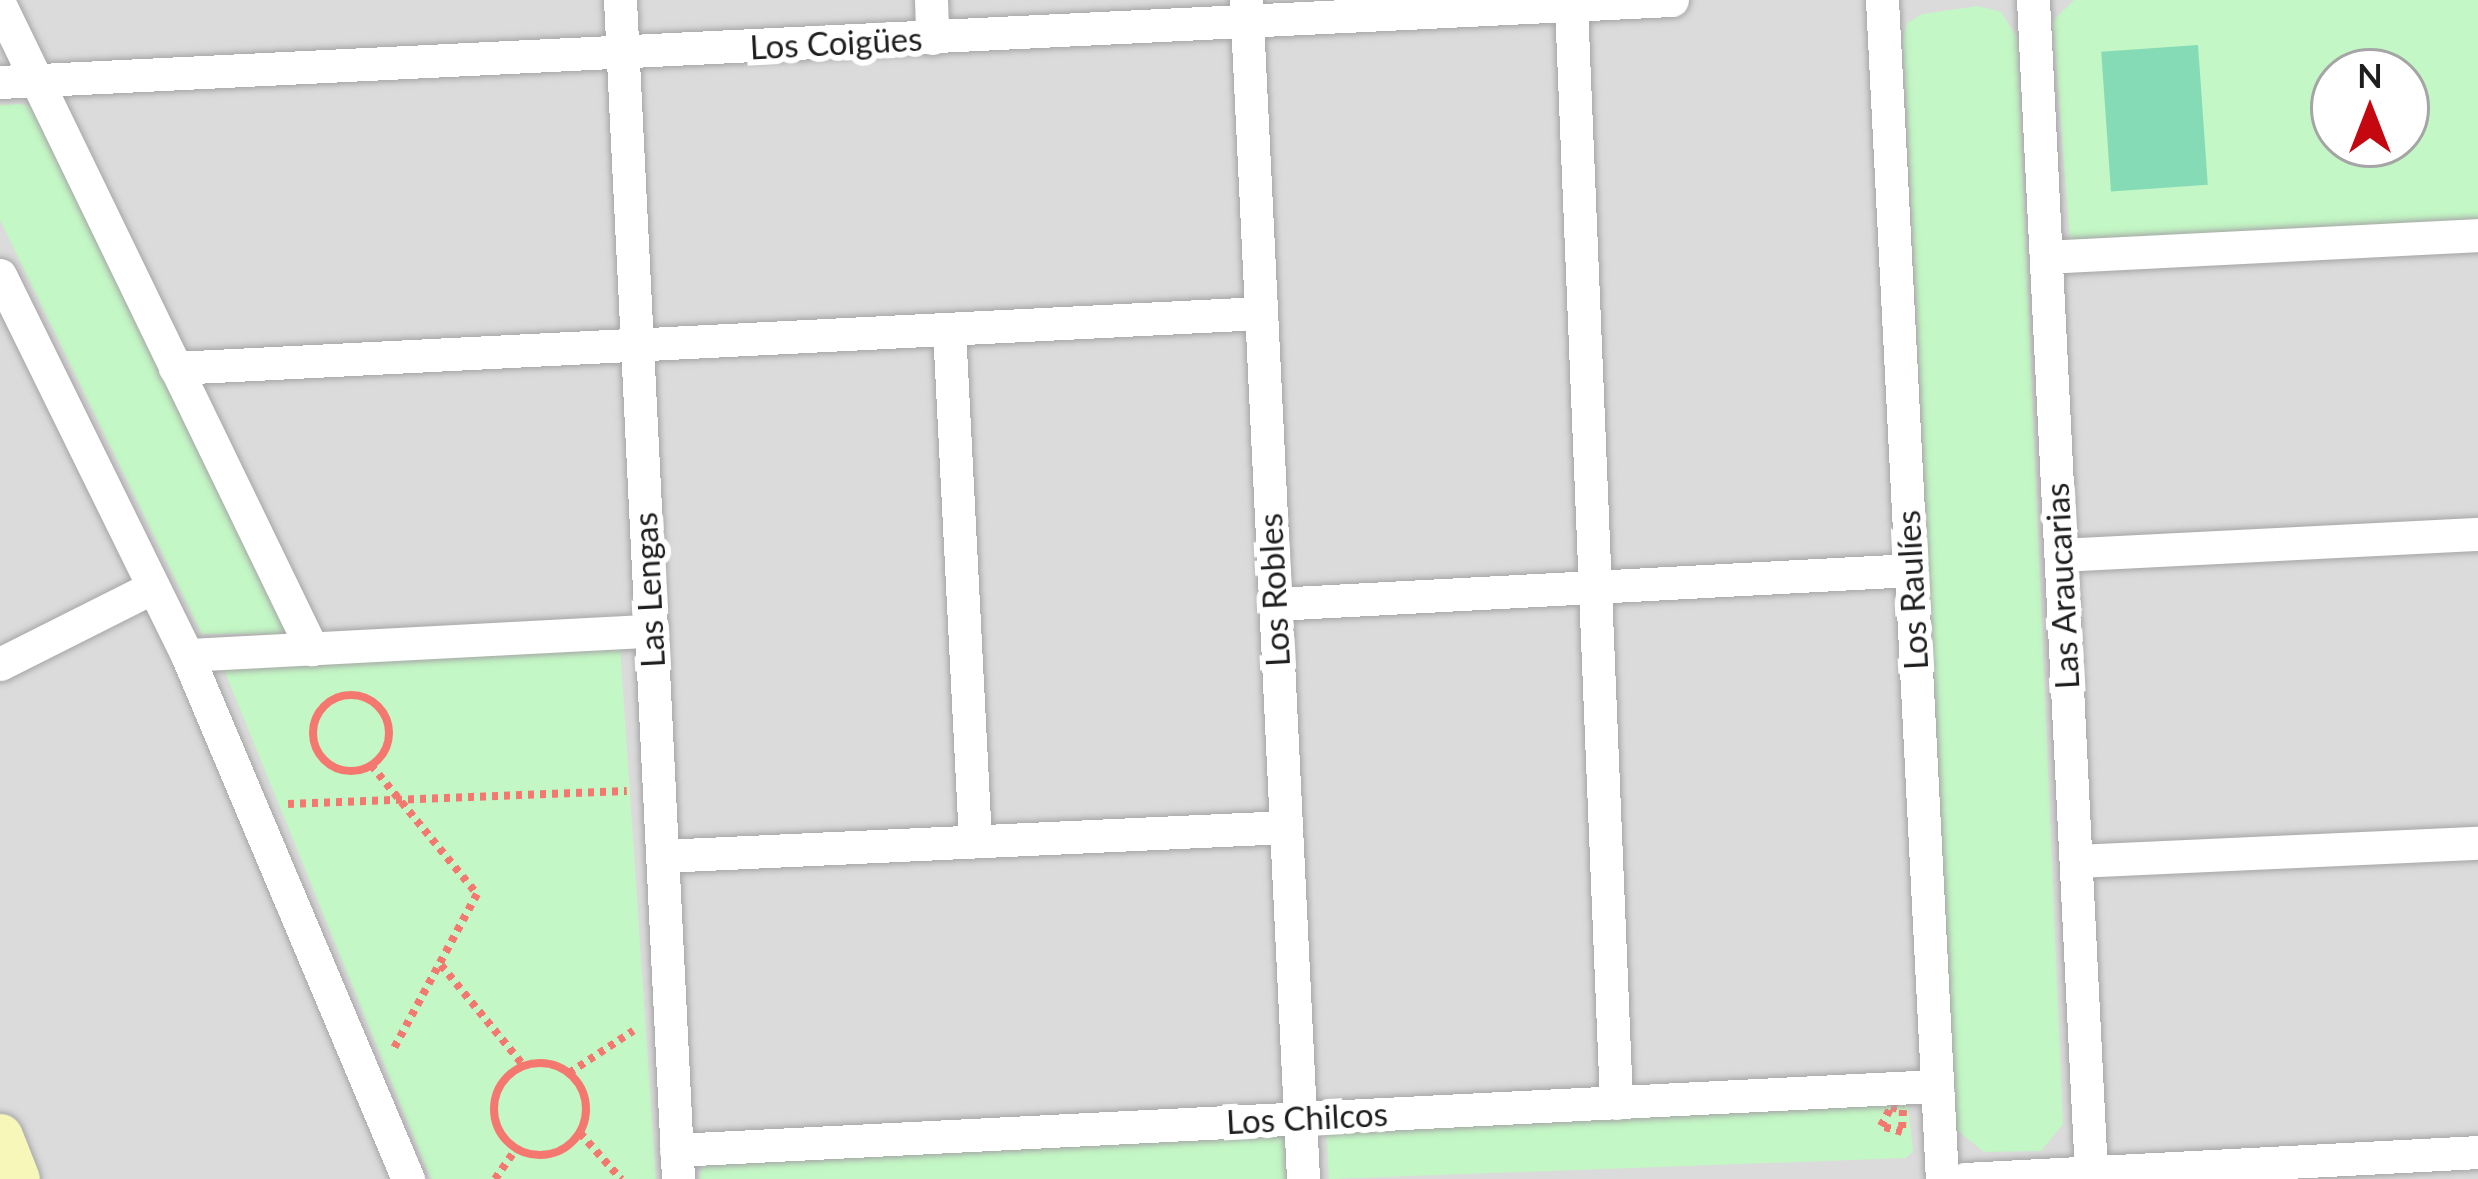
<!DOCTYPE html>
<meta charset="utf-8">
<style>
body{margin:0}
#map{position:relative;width:2478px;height:1179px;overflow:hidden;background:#efebe5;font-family:Lato,sans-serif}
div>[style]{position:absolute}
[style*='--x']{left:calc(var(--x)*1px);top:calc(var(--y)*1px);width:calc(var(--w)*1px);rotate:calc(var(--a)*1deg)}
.residential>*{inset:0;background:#dcdbdb}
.park>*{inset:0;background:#c3f7c5}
.pitch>*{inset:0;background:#85dbb6;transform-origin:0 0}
.path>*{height:8px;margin-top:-4px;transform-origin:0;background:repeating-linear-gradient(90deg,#f57870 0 6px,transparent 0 12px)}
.path>.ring{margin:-4px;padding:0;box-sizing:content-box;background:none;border:8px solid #f57870;border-radius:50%}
.roads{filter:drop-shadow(0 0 3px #a5a5a5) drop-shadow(0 0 3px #a5a5a5)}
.minor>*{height:33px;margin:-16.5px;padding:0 16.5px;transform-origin:16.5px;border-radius:16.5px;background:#fff}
.secondary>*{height:45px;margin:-22.5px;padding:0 22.5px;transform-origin:22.5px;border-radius:22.5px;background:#f7f7ba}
span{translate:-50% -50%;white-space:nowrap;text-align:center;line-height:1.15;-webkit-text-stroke:12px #fff;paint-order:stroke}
.street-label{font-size:33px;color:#1e1e1e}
.north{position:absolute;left:2310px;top:48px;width:120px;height:120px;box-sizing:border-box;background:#fff;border:3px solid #a5a5a5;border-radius:50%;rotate:0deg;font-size:33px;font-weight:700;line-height:48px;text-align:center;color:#1e1e1e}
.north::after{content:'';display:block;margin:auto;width:42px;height:54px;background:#c50710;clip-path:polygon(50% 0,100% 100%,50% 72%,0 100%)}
</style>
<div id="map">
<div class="residential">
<div style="clip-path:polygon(evenodd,0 0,2478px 0,2478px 1179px,0 1179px,0 0,2334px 72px,2406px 72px,2406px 144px,2334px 144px,2334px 72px)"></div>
</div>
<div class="park">
<div style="clip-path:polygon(evenodd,2074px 0,2478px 0,2478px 226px,2070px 241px,2053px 21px,2074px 0,2334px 72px,2406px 72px,2406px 144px,2334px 144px,2334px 72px)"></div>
<div style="clip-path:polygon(1978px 6px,2001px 12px,2017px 37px,2063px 1124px,2041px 1151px,1984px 1152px,1956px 1129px,1903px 40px,1907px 23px,1922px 14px)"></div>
<div style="clip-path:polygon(20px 104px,32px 107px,288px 626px,285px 634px,202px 634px,0 220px,0 105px)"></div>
<div style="clip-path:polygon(620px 646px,656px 1179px,431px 1179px,223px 667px)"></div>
<div style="clip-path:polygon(1907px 1098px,1913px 1151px,1906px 1158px,1329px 1179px,1326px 1126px)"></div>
<div style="clip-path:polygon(1285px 1128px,1287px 1179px,699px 1179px,702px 1161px)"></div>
</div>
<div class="pitch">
<div style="left:2198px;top:45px;width:140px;height:97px;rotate:86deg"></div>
</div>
<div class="path">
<div class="ring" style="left:313px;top:695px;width:68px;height:68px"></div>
<div style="--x:371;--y:765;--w:167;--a:50.6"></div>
<div style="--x:477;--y:894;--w:179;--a:118.3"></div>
<div style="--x:288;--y:804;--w:339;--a:-2.2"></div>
<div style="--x:441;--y:965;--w:129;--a:50.6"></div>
<div class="ring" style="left:494px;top:1063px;width:84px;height:84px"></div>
<div style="--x:569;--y:1073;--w:77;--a:-33.3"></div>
<div style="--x:1891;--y:1107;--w:12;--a:14"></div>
<div style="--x:1903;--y:1110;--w:22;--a:93"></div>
<div style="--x:1902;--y:1132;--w:22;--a:-164"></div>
<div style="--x:1881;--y:1126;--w:21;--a:-62"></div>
<div style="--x:580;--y:1133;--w:62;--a:48.3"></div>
<div style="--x:495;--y:1179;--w:37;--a:-55"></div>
</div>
<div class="roads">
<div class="minor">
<div style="--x:620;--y:0;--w:1180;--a:87.18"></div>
<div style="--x:931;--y:0;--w:38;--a:88"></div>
<div style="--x:1246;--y:0;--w:1180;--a:87.23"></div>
<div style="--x:1882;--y:0;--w:1181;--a:87.09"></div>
<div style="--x:2033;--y:0;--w:1173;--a:87.17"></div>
<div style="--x:0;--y:5;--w:716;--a:64.15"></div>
<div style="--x:1571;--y:5;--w:1099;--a:87.65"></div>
<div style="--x:0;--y:82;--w:1674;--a:-2.81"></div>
<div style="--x:2046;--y:257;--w:433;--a:-2.9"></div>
<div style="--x:0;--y:275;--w:424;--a:63.8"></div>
<div style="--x:187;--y:655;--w:569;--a:67.13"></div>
<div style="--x:949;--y:329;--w:512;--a:87.09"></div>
<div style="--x:175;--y:368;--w:1087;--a:-2.9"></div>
<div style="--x:2061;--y:555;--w:418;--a:-2.9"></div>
<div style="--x:1275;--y:604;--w:637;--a:-3.06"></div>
<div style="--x:187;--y:655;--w:465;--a:-3"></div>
<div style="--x:0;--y:664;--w:171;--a:-26.7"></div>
<div style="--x:662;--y:856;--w:625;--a:-2.66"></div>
<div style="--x:2076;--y:861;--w:402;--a:-2.6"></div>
<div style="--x:676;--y:1150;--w:1263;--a:-2.91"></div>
<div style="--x:1965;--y:1179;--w:514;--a:-3.01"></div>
</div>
<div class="secondary">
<div style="--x:0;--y:1136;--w:46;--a:68.4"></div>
</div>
</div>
<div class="street-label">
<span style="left:836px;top:43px;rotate:-3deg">Los Coigües</span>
<span style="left:2062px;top:586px;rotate:-93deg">Las Araucarias</span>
<span style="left:649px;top:590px;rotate:-93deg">Las Lengas</span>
<span style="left:1274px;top:590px;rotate:-93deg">Los Robles</span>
<span style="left:1912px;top:590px;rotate:-93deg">Los Raulíes</span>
<span style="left:1307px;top:1118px;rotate:-3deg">Los Chilcos</span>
</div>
<div class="north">N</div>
</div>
